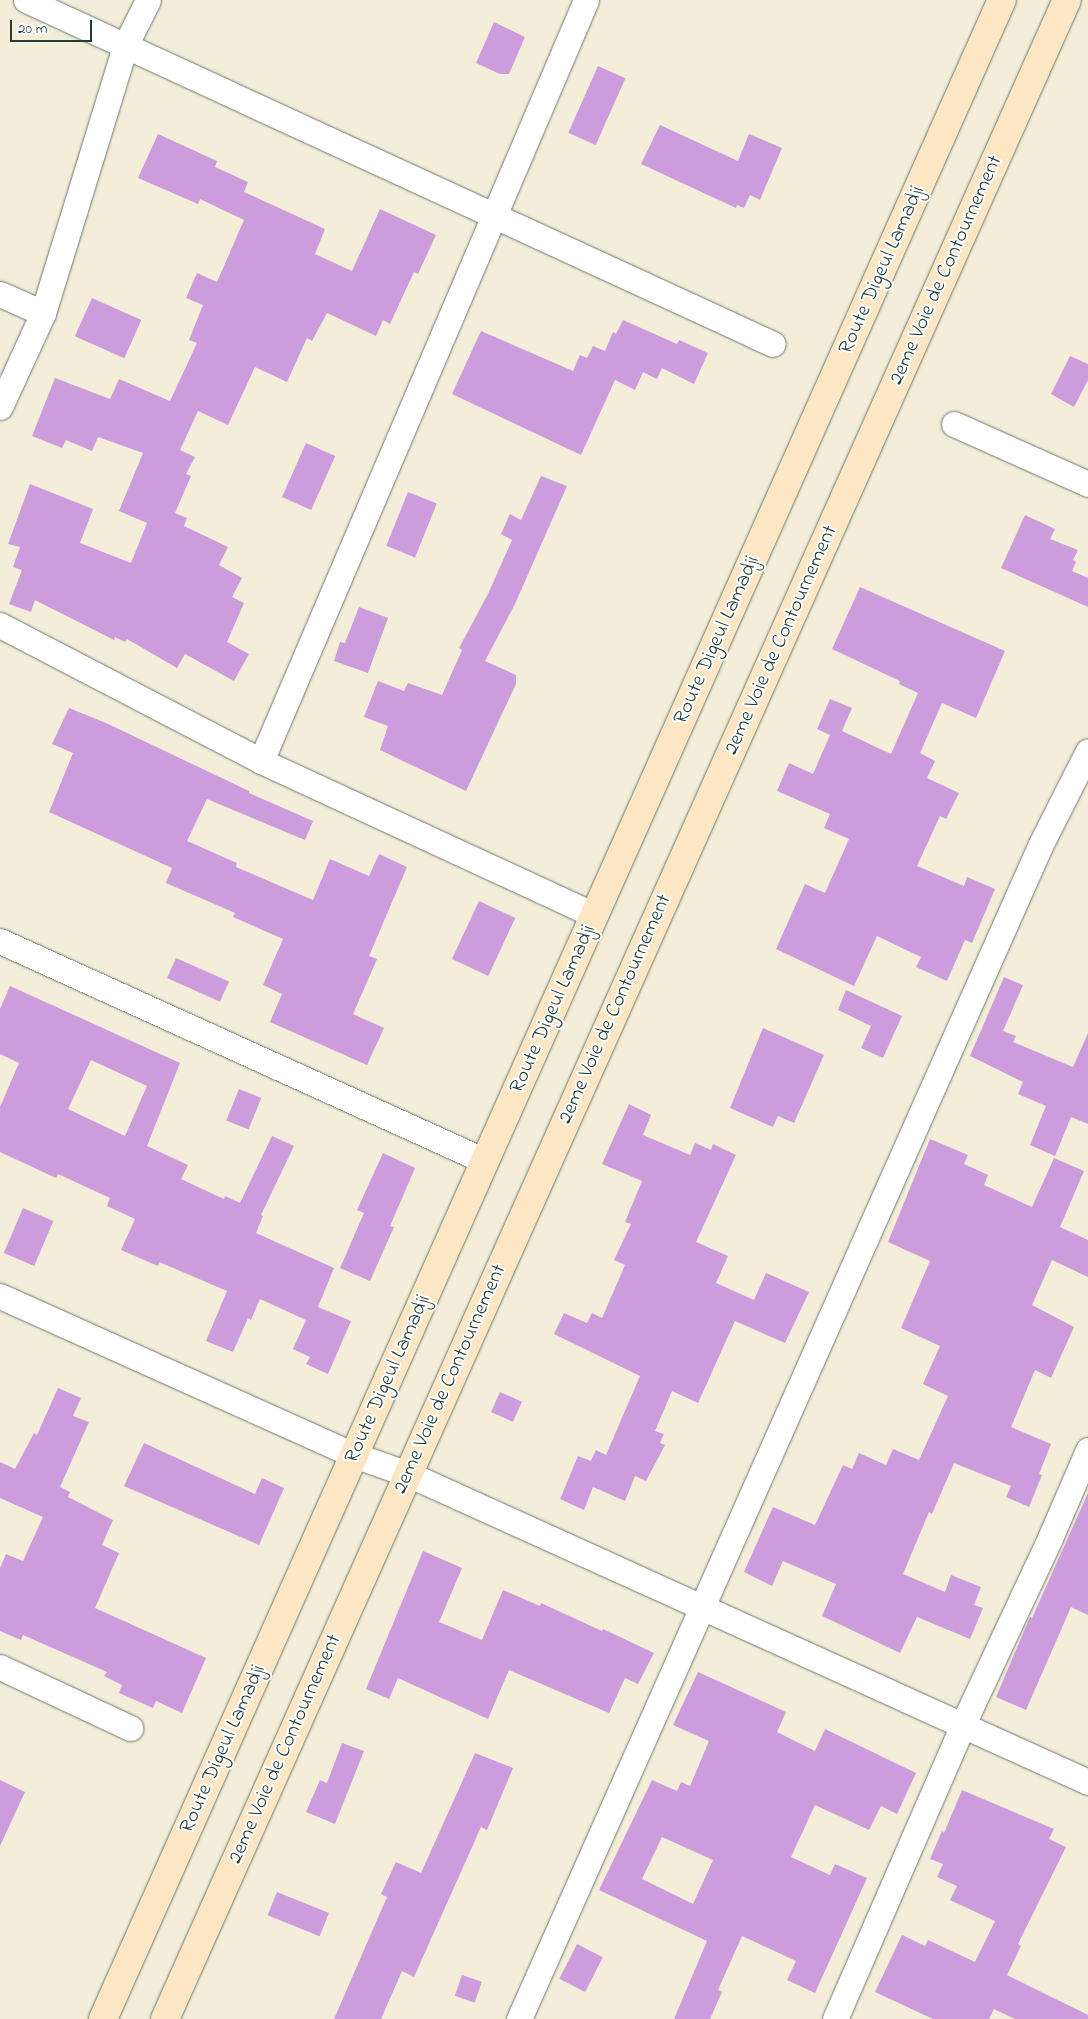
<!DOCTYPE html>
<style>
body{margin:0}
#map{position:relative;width:1088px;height:2019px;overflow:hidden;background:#f4edda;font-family:"Indie Flower",sans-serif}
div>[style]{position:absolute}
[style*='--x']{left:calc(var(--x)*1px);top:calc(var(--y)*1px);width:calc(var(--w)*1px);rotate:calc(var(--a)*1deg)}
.building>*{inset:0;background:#cc9cdd;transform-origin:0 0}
.roads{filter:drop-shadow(0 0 1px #6a7b6e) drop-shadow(0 0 1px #6a7b6e)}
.street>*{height:25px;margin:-12.5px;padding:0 12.5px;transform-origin:12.5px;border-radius:12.5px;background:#fff}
.secondary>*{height:28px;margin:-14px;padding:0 14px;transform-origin:14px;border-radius:14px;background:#fce6c4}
span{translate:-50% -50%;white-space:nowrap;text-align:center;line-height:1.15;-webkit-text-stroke:4px #fff;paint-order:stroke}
.street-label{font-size:21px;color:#1f3d34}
.scale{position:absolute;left:10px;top:20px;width:82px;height:22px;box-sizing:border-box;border:2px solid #1f3d34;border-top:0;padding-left:6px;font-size:15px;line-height:18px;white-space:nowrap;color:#1f3d34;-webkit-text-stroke:4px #fff;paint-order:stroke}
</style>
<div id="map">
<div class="building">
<div style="clip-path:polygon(494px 22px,525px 37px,509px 74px,500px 74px,476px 63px)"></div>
<div style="left:598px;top:66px;width:30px;height:73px;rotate:24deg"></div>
<div style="clip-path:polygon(660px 125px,738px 161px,749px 134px,782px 148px,760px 200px,750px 195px,744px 208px,737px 205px,736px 208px,641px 164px)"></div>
<div style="clip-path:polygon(158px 134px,217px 161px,215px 167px,248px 182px,244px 192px,325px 229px,315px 254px,352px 271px,380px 209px,436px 235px,418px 274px,414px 272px,390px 324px,383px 320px,376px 336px,327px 313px,312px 341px,307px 338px,287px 382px,255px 367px,228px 425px,198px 411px,180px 450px,195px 457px,186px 474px,191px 476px,175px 513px,187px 518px,184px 526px,228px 547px,219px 565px,242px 578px,232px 597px,244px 603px,227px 642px,249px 654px,234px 681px,185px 654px,177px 668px,127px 639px,125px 642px,115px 637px,114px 640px,35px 600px,31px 612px,9px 604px,22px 570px,13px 567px,20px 547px,8px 544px,30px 484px,93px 509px,80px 543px,131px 563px,147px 523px,119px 511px,143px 453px,98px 437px,92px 451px,66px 440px,62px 448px,32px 436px,55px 378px,110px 399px,119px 379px,170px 401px,197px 343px,189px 340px,203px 305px,186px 298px,197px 273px,217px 282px,244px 220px,200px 199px,198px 204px,138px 178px)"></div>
<div style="left:92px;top:298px;width:54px;height:42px;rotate:24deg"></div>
<div style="clip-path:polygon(623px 320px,677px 344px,679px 340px,708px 353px,694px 384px,662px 368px,657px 379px,643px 372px,635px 390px,615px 380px,581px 455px,452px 394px,481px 331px,573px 371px,580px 355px,587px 358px,593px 346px,605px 351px,613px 332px,616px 334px)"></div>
<div style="clip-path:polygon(1070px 356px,1088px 364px,1088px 380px,1074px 407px,1051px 394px)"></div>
<div style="left:306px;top:443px;width:32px;height:59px;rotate:24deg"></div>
<div style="clip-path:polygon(541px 476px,567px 486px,515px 604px,485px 661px,516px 675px,516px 684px,466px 791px,380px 750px,388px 726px,364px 717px,378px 681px,404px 691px,408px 683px,442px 695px,462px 650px,459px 648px,488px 594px,512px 540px,501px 534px,510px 514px,521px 520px)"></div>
<div style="left:408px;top:492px;width:31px;height:58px;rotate:22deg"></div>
<div style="clip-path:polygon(1025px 515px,1055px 529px,1050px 539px,1078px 550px,1073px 560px,1076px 562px,1072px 571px,1088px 578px,1088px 607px,1001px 568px)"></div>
<div style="clip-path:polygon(860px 587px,1005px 651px,976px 718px,942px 703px,920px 753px,935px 761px,927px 778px,959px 793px,946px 819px,940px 816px,917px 866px,964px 886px,967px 877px,995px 889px,972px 943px,965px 940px,947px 981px,916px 967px,921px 957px,877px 936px,854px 986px,776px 949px,805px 884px,825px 893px,849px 839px,824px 828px,830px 814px,777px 791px,789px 763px,813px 774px,830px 735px,817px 729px,830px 699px,852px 708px,842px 731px,891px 754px,918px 693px,899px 684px,900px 681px,832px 649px)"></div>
<div style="clip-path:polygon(359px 607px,388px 618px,368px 673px,334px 661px,340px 642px,345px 643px)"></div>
<div style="clip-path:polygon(69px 708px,106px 723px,249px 791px,249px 793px,313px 821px,305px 840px,207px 799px,187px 841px,237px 863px,236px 867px,313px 900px,330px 859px,369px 876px,379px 854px,407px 867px,369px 956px,377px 959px,353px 1014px,384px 1028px,367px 1065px,270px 1022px,282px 994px,263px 985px,283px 939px,233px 917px,235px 913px,166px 883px,172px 868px,49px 812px,73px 753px,52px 744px)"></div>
<div style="left:479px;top:901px;width:40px;height:64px;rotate:25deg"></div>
<div style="left:176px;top:958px;width:58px;height:22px;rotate:24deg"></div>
<div style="clip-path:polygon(1004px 977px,1023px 985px,1003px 1031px,1016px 1036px,1013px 1042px,1073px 1067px,1088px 1033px,1088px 1124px,1071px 1117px,1055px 1156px,1030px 1145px,1046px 1106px,1018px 1094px,1023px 1082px,970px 1056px)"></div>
<div style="clip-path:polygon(evenodd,10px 986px,180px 1063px,147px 1146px,188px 1165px,181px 1179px,224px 1199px,225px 1196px,240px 1203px,272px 1136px,294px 1146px,261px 1215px,263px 1216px,256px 1233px,334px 1268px,318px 1307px,351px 1321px,328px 1374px,306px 1364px,310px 1357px,293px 1349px,306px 1320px,260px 1299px,251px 1320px,248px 1318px,233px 1352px,206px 1341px,227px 1291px,159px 1262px,158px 1266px,121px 1250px,135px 1219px,107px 1206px,110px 1198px,58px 1174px,56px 1178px,0 1152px,0 1107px,19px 1063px,0 1054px,0 1009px,10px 986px,91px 1060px,147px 1086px,125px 1136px,68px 1109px,91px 1060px)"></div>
<div style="clip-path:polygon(846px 990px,902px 1016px,883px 1058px,861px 1048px,871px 1026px,838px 1010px)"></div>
<div style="clip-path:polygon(763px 1028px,824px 1055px,794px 1123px,778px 1116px,773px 1127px,730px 1108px)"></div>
<div style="left:239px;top:1089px;width:24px;height:34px;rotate:22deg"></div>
<div style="clip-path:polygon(629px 1104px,651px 1115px,643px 1135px,690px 1155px,695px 1143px,711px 1150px,713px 1144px,736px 1155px,696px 1242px,728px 1256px,716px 1283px,754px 1300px,766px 1273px,809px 1292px,785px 1343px,735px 1321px,698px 1403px,672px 1391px,655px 1431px,664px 1434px,660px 1443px,665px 1445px,646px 1481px,635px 1476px,625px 1501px,593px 1487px,584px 1510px,560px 1499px,578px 1456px,591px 1461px,596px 1450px,606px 1455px,640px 1376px,554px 1334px,564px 1313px,587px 1323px,592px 1313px,602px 1318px,625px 1265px,614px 1260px,631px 1224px,625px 1222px,642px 1181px,602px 1164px)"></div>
<div style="clip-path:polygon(930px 1139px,968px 1155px,964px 1164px,988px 1175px,984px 1185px,1032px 1207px,1054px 1158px,1084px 1171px,1060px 1227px,1088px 1240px,1088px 1277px,1052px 1260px,1032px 1305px,1074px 1327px,1051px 1378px,1035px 1370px,1011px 1427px,1051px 1444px,1039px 1474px,1042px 1475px,1029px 1507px,1006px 1497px,1011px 1486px,954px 1463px,932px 1514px,929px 1512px,903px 1574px,945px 1592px,951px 1575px,981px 1587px,974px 1605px,983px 1608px,970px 1639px,917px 1617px,900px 1653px,822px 1616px,836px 1584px,783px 1561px,772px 1586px,744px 1572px,773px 1507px,815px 1525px,843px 1465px,852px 1469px,859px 1453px,886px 1465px,893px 1449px,919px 1460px,948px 1396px,923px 1384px,940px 1346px,901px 1328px,930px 1261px,888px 1242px)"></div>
<div style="clip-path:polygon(383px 1153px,415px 1168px,390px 1226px,394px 1227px,370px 1281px,340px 1268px,364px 1213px,357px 1210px)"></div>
<div style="left:23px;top:1208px;width:33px;height:49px;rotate:23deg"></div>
<div style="clip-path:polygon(58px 1388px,81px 1398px,73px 1416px,89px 1422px,60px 1487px,70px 1492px,68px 1497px,113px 1520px,102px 1545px,119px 1553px,95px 1608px,206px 1658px,182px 1713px,156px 1701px,153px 1708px,119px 1693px,122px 1685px,104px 1676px,107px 1672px,23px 1635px,21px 1640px,0 1631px,0 1568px,6px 1554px,23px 1561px,43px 1517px,0 1498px,0 1462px,15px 1469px,34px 1433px,37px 1435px)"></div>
<div style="left:500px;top:1392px;width:24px;height:22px;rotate:24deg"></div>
<div style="clip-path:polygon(144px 1443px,255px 1494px,262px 1478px,284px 1488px,259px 1545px,124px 1486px)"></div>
<div style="clip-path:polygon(1088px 1493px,1088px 1615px,1071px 1607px,1026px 1710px,996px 1697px,1030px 1617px,1032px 1618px)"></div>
<div style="clip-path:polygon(423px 1551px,462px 1568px,439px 1622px,482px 1640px,503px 1590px,540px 1606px,541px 1603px,602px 1631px,603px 1629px,654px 1653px,638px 1684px,625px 1678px,609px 1713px,509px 1670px,488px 1719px,398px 1678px,389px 1699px,366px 1689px)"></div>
<div style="clip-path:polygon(evenodd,698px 1672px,786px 1712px,777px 1732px,815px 1751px,825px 1729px,916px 1773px,897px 1814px,881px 1806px,869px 1830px,815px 1805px,791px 1857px,830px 1875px,835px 1864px,867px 1878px,815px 1993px,787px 1980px,796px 1961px,742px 1936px,718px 1990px,722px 1992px,710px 2019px,674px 2019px,707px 1941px,599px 1890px,652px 1780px,677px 1791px,681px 1782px,690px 1786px,709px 1741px,673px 1725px,698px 1672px,662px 1837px,713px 1860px,693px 1904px,642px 1879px,662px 1837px)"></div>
<div style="clip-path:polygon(342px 1743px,364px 1751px,335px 1824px,306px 1812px,320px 1780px,327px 1783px)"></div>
<div style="clip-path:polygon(475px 1753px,513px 1768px,487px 1830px,481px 1827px,414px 1977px,402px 1971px,381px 2019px,334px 2019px,387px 1897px,381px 1894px,396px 1862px,421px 1873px)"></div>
<div style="clip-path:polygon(0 1780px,25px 1792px,0 1846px)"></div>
<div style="clip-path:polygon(962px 1790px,1054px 1829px,1049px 1839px,1066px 1847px,1018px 1944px,1021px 1946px,1007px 1975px,1088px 2015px,1088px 2019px,1015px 2019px,994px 2009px,989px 2019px,933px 2019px,875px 1992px,902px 1935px,925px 1946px,928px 1940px,975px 1962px,995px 1921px,950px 1900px,957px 1886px,937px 1877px,943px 1864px,930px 1859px,942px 1831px,944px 1833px)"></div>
<div style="left:277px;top:1892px;width:56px;height:25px;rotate:22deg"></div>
<div style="left:577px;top:1944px;width:29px;height:39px;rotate:27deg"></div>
<div style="left:462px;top:1975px;width:21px;height:22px;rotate:19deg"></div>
</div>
<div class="roads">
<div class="street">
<div style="--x:26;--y:0;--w:822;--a:24.73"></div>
<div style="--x:0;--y:294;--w:47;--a:23.8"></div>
<div style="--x:0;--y:407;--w:103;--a:-65.4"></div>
<div style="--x:43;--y:313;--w:279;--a:-72.9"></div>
<div style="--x:125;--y:46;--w:51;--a:-63.4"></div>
<div style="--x:954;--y:424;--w:147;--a:24.1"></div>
<div style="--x:0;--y:625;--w:294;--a:27.5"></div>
<div style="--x:261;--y:761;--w:368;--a:24.8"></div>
<div style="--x:261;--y:761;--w:827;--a:-66.87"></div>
<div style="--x:0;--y:941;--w:533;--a:24.4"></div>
<div style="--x:0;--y:1296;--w:388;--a:24.2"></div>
<div style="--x:354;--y:1455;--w:57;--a:19.4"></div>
<div style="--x:408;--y:1474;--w:747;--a:24.37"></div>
<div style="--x:0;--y:1667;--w:144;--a:25.1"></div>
<div style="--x:519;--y:2019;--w:1283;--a:-66.05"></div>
<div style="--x:1040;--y:846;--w:106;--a:-63.2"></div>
<div style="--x:835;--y:2019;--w:322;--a:-66.5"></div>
<div style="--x:963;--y:1724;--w:205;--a:-64.9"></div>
<div style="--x:1050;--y:1538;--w:96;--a:-66.6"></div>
</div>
<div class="secondary">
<div style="--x:103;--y:2019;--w:2210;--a:-66"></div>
<div style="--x:165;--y:2019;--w:2211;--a:-65.93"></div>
</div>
</div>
<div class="street-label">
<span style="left:882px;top:270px;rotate:-66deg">Route Digeul Lamadji</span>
<span style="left:946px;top:270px;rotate:-66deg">2eme Voie de Contournement</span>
<span style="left:717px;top:640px;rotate:-66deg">Route Digeul Lamadji</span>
<span style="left:781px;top:640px;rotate:-66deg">2eme Voie de Contournement</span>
<span style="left:553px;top:1009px;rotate:-66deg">Route Digeul Lamadji</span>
<span style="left:615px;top:1009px;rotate:-66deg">2eme Voie de Contournement</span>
<span style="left:388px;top:1379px;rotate:-66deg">Route Digeul Lamadji</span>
<span style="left:450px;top:1379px;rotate:-66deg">2eme Voie de Contournement</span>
<span style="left:223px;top:1749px;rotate:-66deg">Route Digeul Lamadji</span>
<span style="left:285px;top:1749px;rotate:-66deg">2eme Voie de Contournement</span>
</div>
<div class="scale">20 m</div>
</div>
